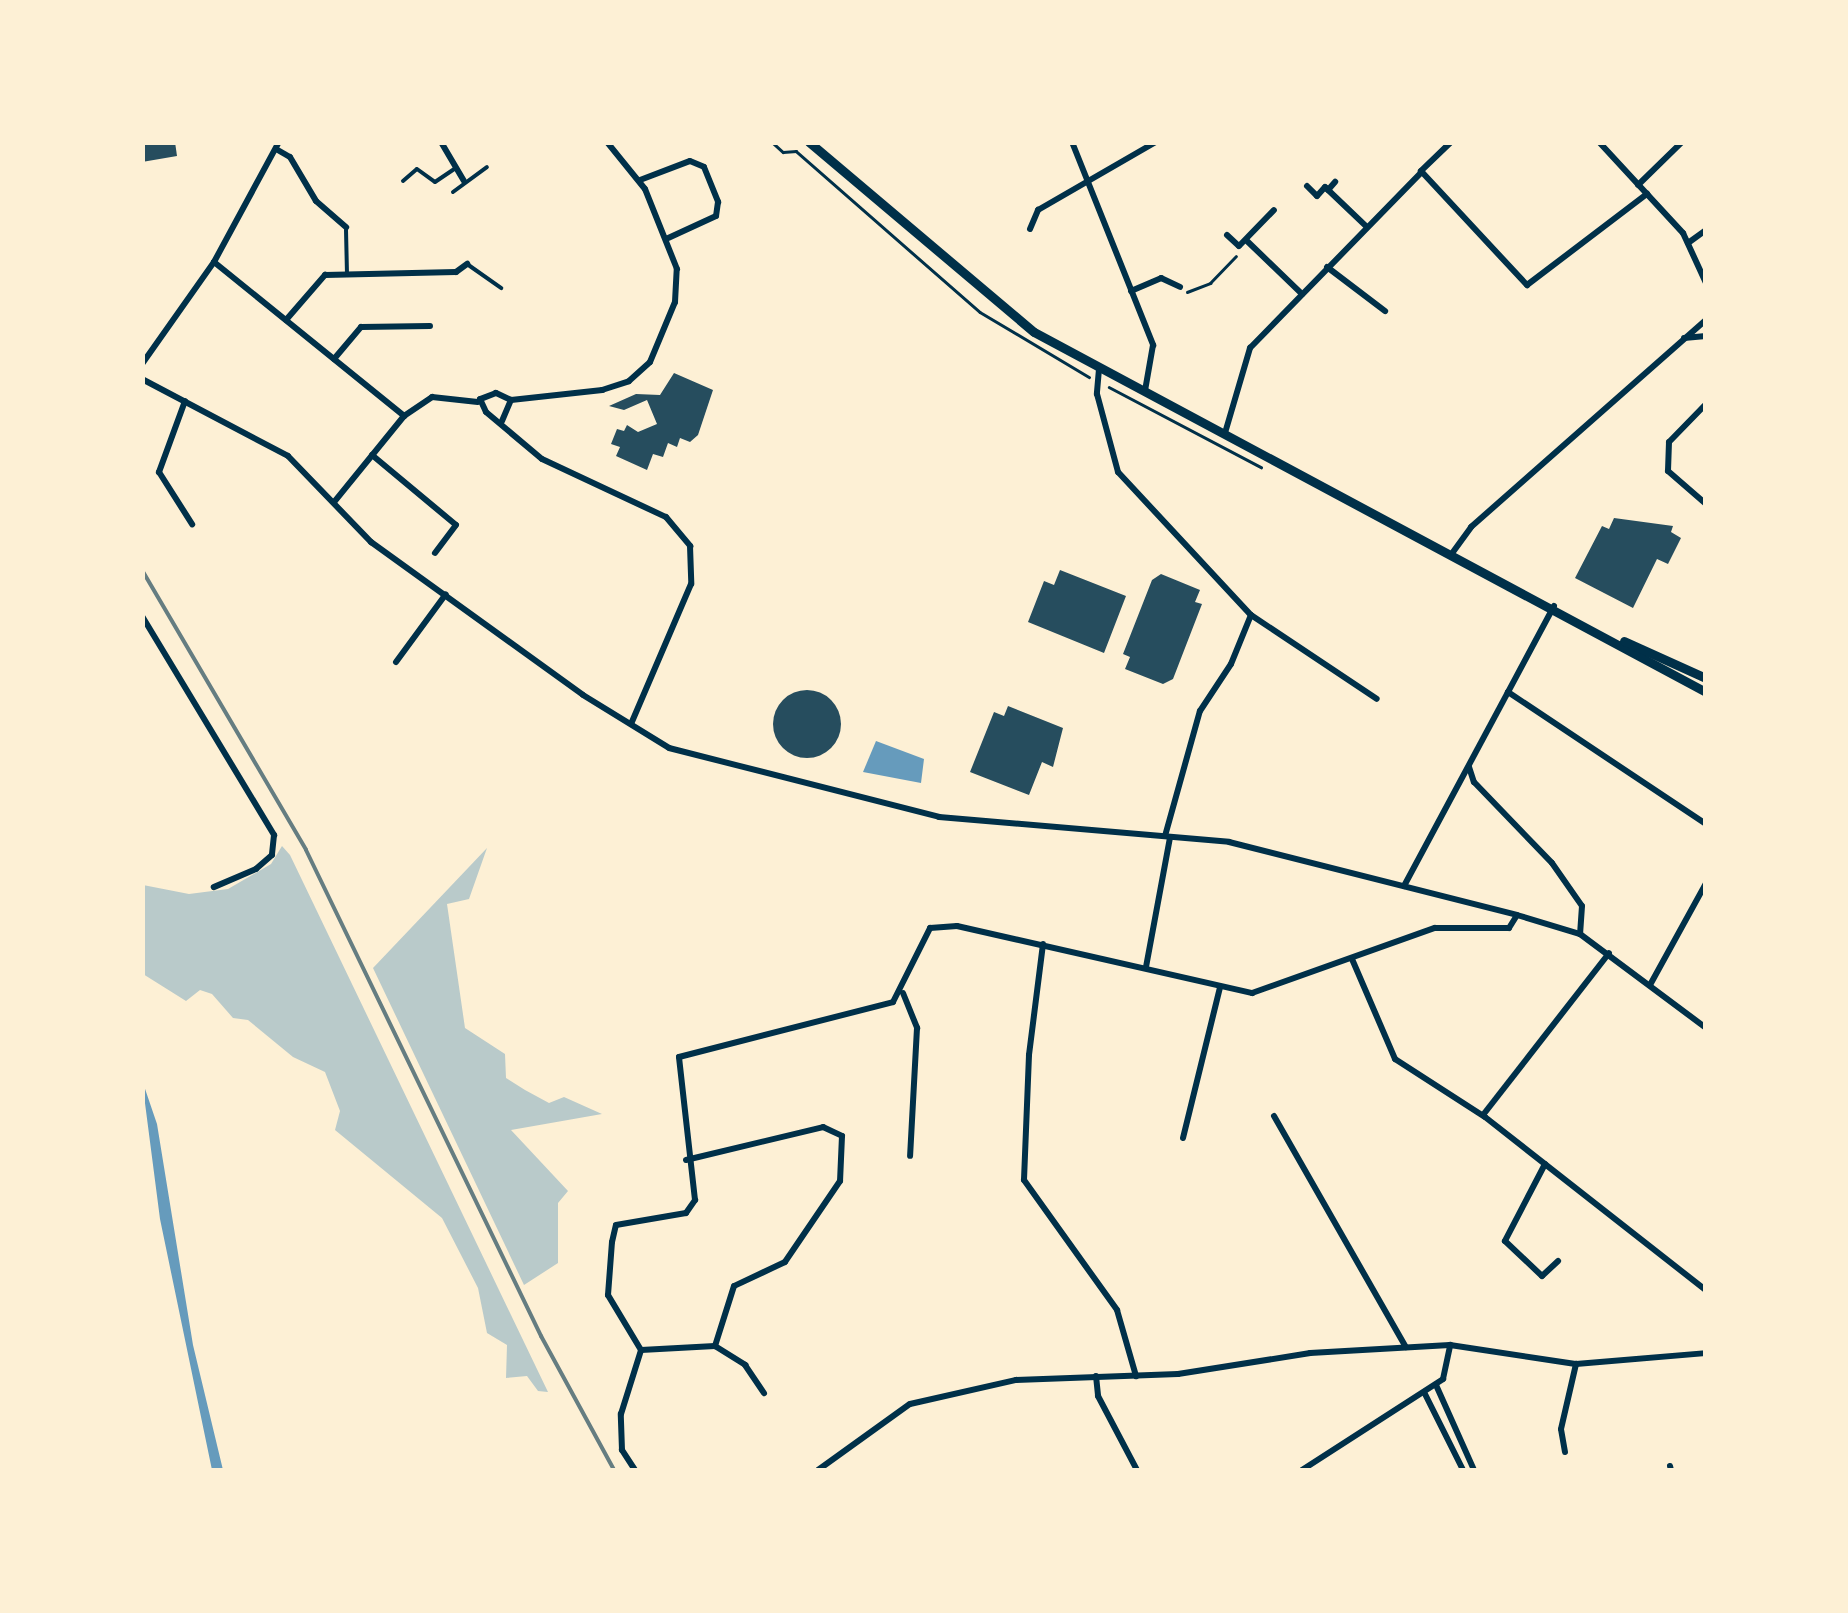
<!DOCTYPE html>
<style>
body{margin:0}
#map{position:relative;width:1848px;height:1613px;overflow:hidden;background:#fdf0d5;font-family:Rubik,sans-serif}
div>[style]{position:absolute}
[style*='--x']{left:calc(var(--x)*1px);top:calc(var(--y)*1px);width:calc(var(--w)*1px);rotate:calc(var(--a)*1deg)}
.green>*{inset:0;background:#b9caca}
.water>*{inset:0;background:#669bbc}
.building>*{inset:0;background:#264d5e}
.round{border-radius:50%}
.path>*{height:2.5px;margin:-1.25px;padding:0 1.25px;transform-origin:1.25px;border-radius:1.25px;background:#003049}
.service>*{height:4px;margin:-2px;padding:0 2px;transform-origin:2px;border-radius:2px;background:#003049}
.minor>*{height:6px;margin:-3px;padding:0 3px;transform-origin:3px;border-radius:3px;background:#003049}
.secondary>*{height:9px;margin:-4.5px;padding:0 4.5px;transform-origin:4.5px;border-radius:4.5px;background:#003049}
.rail>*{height:4px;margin:-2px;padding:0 2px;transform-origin:2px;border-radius:2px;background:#657d81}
span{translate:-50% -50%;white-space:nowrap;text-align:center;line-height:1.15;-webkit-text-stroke:10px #fdf0d5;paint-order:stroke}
.frame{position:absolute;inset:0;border:145px solid #fdf0d5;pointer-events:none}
</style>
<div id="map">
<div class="green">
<div style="clip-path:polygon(282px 846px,290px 855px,548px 1392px,538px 1391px,527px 1376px,506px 1378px,507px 1345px,487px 1333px,478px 1288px,442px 1218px,335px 1130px,340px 1111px,325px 1072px,293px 1057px,248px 1020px,233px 1018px,212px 994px,200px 990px,186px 1001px,143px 974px,143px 885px,189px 894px,228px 889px,271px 864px)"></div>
<div style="clip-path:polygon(487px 848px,469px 899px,447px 904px,465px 1028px,505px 1054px,506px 1078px,525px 1090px,549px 1103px,564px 1097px,602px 1114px,511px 1130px,568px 1191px,558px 1203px,558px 1263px,524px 1285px,373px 968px)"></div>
</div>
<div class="water">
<div style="clip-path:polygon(876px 741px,924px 759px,921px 783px,863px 772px)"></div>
<div style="clip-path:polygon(142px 1080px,157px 1124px,193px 1345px,223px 1470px,212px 1470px,160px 1219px)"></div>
</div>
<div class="building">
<div style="clip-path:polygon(142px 142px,175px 142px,177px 156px,142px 162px)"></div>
<div style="clip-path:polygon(674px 373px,713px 390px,698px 435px,690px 442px,680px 438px,677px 447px,668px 443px,663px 457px,653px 454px,647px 470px,616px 456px,620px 447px,611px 444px,617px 429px,624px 431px,627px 425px,638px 432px,657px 424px,647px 400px,624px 410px,609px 406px,636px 394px,660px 395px)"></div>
<div style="clip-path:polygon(1614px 518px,1673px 526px,1671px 532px,1681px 538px,1668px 564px,1657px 559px,1633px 608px,1575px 578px,1602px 526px,1609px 529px)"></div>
<div style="clip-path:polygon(1060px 570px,1126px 596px,1104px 653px,1028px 622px,1044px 581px,1054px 585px)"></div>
<div style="clip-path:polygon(1161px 574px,1200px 590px,1195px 602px,1202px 604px,1173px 679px,1163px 684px,1125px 669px,1130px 657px,1123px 654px,1152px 580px)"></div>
<div class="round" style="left:773px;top:690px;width:68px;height:68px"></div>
<div style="clip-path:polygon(1008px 706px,1063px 728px,1053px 767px,1042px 762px,1029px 795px,970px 772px,994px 712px,1004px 716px)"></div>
</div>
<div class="path">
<div style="--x:772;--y:142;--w:15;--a:42"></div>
<div style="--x:783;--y:152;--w:13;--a:-4"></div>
<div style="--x:796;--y:151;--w:244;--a:41.2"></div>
<div style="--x:980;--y:312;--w:127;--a:30.8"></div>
<div style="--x:1187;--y:292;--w:25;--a:-21"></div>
<div style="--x:1210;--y:283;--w:37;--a:-46"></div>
<div style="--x:1109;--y:387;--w:172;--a:27.8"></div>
</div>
<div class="service">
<div style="--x:403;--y:181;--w:18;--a:-41"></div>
<div style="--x:417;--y:169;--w:22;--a:36"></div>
<div style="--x:435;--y:182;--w:25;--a:-34"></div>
<div style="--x:453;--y:192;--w:42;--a:-36.3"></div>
<div style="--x:346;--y:230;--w:45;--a:88.7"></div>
<div style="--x:467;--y:264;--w:42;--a:35.2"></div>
</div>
<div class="minor">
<div style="--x:441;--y:142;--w:45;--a:59.5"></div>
<div style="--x:1072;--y:142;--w:219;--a:68.2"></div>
<div style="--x:1153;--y:345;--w:47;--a:99.9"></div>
<div style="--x:1451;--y:142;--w:42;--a:136"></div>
<div style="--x:1421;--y:171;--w:156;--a:47.1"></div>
<div style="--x:1527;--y:285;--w:151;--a:-37.2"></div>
<div style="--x:1599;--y:142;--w:124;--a:47.3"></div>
<div style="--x:1683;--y:233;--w:55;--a:65.3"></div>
<div style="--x:276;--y:149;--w:16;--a:30"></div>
<div style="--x:290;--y:157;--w:51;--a:59.4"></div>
<div style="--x:316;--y:201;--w:40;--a:41"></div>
<div style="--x:640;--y:180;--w:53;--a:-20.8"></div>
<div style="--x:690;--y:161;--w:15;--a:23"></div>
<div style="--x:704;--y:167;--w:38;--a:68"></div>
<div style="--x:718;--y:202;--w:14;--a:98"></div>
<div style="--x:716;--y:216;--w:55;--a:155.3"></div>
<div style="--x:1638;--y:185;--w:62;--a:-44.3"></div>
<div style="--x:1307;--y:186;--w:14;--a:45"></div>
<div style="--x:1317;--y:196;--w:12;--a:-48"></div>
<div style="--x:1325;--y:187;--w:57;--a:43.6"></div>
<div style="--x:1328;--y:190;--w:11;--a:-49"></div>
<div style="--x:1030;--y:229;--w:21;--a:-67"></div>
<div style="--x:1038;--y:210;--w:136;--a:-30"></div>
<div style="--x:1227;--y:235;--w:16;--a:43"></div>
<div style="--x:1239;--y:246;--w:50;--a:-45.8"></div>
<div style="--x:1246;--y:240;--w:78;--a:44"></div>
<div style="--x:1688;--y:243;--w:22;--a:-36"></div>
<div style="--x:214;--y:262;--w:245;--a:39"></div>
<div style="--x:404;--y:416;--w:111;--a:129.1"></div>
<div style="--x:1327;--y:267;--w:73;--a:37.2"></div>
<div style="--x:1131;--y:291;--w:33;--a:-23"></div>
<div style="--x:1161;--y:278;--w:21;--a:25"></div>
<div style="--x:286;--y:320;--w:60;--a:-49.1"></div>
<div style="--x:325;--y:275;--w:131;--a:-1.3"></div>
<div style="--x:456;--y:272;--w:14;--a:-36"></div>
<div style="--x:1684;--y:338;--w:22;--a:-5"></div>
<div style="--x:334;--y:359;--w:42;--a:-49.8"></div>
<div style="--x:361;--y:327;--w:69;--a:-0.8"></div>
<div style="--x:142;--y:364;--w:125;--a:-54.8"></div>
<div style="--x:214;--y:262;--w:136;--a:-61.6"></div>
<div style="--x:1099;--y:369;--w:25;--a:95"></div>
<div style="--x:1097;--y:394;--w:81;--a:74.9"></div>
<div style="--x:1118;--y:472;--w:195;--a:47.1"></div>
<div style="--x:1251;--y:615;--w:151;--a:33.7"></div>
<div style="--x:142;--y:379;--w:165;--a:27.8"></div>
<div style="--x:288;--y:456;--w:120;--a:46"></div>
<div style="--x:371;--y:542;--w:261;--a:35.8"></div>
<div style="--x:583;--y:695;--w:101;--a:31.6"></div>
<div style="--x:669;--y:748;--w:279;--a:14.3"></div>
<div style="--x:939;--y:817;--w:291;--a:4.9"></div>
<div style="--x:1229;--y:842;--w:297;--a:14.2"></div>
<div style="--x:511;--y:400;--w:92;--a:-6.3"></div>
<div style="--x:602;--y:390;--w:28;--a:-18"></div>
<div style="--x:629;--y:381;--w:28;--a:-42"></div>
<div style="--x:650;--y:362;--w:65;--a:-67.4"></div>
<div style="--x:675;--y:302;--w:33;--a:-87"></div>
<div style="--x:677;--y:269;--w:86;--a:-111.8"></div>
<div style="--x:645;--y:189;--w:60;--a:-129"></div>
<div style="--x:185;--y:401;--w:76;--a:110.1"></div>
<div style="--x:159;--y:472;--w:62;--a:57.6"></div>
<div style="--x:1706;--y:404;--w:53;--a:134.2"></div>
<div style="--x:1669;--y:442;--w:29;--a:92"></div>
<div style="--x:1668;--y:471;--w:50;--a:41"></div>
<div style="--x:404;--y:416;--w:34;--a:-34"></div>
<div style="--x:432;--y:397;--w:46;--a:6.2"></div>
<div style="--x:502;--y:421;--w:23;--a:-67"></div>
<div style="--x:511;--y:400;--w:17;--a:-155"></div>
<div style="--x:496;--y:393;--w:17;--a:159"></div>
<div style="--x:480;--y:399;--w:14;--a:65"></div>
<div style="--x:486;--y:412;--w:73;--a:40"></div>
<div style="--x:542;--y:459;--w:137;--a:25.1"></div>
<div style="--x:666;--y:517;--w:38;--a:50"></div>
<div style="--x:690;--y:546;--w:38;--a:88"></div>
<div style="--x:691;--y:584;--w:152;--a:113.2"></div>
<div style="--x:1225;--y:433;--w:89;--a:-73.6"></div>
<div style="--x:1250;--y:348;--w:246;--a:-45.7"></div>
<div style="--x:372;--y:455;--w:109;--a:39.8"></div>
<div style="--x:456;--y:525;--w:35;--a:127"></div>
<div style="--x:1453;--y:552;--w:31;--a:-54"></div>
<div style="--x:1471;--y:527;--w:313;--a:-41.4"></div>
<div style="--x:1554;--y:606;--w:98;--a:118.1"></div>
<div style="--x:1508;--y:692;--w:238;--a:33.7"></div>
<div style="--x:142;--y:616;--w:256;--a:58.9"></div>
<div style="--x:274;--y:835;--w:20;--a:96"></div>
<div style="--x:272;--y:855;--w:21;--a:139"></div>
<div style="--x:256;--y:869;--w:46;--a:156.8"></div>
<div style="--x:396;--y:662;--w:84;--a:-53.7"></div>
<div style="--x:1469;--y:767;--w:16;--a:72"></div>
<div style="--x:1474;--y:782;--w:112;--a:46.1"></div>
<div style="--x:1552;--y:863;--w:52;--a:55.1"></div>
<div style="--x:1582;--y:906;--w:28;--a:94"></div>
<div style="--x:1165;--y:836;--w:130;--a:-74.4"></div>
<div style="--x:1200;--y:711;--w:56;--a:-56.6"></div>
<div style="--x:1231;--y:664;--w:53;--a:-67.8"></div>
<div style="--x:1404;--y:886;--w:220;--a:-61.8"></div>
<div style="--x:1043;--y:944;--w:112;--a:97.2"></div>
<div style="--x:1029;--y:1055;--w:125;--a:92.3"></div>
<div style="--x:1024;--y:1180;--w:160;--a:54.4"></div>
<div style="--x:1117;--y:1310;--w:69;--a:73.9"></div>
<div style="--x:1352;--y:959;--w:109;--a:66.7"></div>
<div style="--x:1395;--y:1059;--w:107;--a:32.8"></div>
<div style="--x:1485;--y:1117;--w:281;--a:38.1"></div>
<div style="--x:1146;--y:967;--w:132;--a:-79.5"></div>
<div style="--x:1650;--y:985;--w:116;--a:-61.2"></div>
<div style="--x:903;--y:993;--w:38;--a:68"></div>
<div style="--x:917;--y:1028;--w:128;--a:93.1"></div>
<div style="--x:1483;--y:1115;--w:205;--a:-52.1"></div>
<div style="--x:1274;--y:1116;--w:266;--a:60.3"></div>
<div style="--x:1183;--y:1138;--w:155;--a:-76.2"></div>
<div style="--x:686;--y:1160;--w:141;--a:-13.5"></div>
<div style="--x:823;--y:1127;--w:21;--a:25"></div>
<div style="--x:842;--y:1136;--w:45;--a:92.5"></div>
<div style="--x:840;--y:1181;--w:98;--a:124.2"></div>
<div style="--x:785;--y:1262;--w:56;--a:154.8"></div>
<div style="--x:734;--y:1286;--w:63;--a:107.6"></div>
<div style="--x:1545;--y:1164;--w:87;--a:117.5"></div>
<div style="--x:1505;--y:1241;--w:51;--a:43.4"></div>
<div style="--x:1542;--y:1276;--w:22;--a:-43"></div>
<div style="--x:641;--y:1350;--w:74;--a:-3.1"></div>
<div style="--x:715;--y:1346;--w:36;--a:32"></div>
<div style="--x:745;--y:1365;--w:34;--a:56"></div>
<div style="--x:1096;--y:1376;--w:20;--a:84"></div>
<div style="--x:1098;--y:1396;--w:84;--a:62.2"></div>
<div style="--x:1436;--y:1385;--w:93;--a:65.9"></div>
<div style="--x:1425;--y:1394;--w:85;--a:63.4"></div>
<div style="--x:1565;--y:1452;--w:23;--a:-100"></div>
<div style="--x:1561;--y:1429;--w:67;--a:-77"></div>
<div style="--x:1670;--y:1466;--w:4;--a:76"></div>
<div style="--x:635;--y:1470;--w:24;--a:-123"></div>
<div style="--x:622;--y:1450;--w:36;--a:-92"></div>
<div style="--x:621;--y:1414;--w:67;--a:-72.6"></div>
<div style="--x:641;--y:1350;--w:64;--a:-121"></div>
<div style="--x:608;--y:1295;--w:53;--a:-85.7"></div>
<div style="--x:612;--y:1242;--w:17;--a:-77"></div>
<div style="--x:616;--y:1225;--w:71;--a:-9.7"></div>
<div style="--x:686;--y:1213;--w:16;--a:-55"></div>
<div style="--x:695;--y:1200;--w:144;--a:-96.4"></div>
<div style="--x:679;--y:1057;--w:221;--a:-14.4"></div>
<div style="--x:893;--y:1002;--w:83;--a:-63.4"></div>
<div style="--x:930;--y:928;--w:27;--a:-4"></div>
<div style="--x:957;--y:926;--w:303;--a:12.8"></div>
<div style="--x:1252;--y:993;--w:194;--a:-19.6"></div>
<div style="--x:1435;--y:928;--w:74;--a:0"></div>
<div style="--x:1509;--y:928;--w:15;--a:-58"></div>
<div style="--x:1517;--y:915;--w:66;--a:16.8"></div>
<div style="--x:1580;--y:934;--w:157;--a:36.7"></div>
<div style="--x:818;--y:1470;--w:113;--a:-35.7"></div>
<div style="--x:910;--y:1404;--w:109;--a:-12.8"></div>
<div style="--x:1016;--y:1380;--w:162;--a:-2.1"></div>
<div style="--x:1178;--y:1374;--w:134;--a:-9"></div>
<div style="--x:1310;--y:1353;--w:140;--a:-3.3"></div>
<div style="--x:1450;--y:1345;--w:127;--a:8.6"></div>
<div style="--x:1576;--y:1364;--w:130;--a:-4.8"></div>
<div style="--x:1302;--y:1470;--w:168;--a:-32.8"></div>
<div style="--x:1443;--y:1379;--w:35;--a:-78"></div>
</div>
<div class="secondary">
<div style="--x:809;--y:142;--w:294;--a:40.2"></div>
<div style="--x:1034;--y:332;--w:762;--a:28.18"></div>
<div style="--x:1624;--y:641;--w:90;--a:24.3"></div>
</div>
<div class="rail">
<div style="--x:142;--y:570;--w:324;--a:59.6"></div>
<div style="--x:306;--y:850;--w:540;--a:64.19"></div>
<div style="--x:541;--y:1336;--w:153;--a:61.4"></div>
</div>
<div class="frame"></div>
</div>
